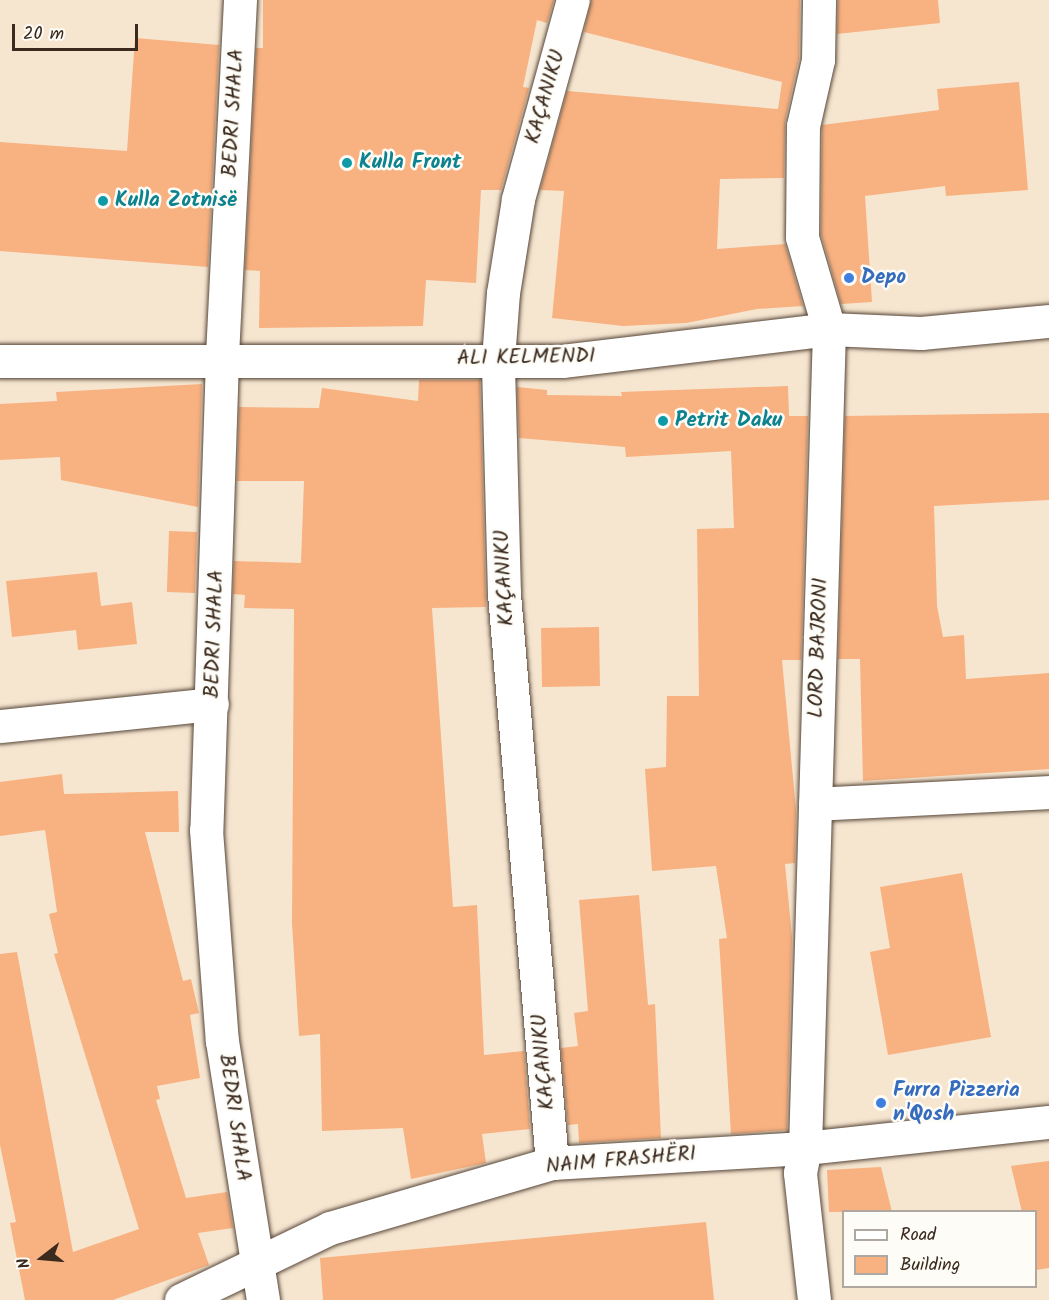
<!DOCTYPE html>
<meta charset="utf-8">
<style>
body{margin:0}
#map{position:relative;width:1049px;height:1300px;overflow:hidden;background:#f6e6d0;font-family:Kalam,sans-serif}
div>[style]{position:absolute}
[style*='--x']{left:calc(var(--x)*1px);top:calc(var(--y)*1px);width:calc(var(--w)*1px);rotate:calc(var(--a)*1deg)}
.building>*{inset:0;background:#f8b180;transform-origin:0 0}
.roads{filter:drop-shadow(0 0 2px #574639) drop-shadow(0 0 2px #574639)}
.minor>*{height:33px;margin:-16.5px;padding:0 16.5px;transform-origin:16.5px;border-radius:16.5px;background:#fff}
.dots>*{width:16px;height:16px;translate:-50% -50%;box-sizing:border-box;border:3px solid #fdfcf7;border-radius:50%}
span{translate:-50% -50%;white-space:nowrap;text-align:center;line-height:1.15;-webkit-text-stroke:5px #fdfcf7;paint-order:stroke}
.street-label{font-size:21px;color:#3b2a1e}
.culture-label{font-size:21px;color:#0d838f;font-weight:700}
.left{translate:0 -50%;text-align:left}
.shop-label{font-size:21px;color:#366cbe;font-weight:700}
.legend{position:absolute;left:842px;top:1210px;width:195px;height:78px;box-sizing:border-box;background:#fdfcf7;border:2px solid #afa8a0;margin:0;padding:8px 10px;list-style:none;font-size:18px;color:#3b2a1e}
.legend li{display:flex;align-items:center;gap:12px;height:30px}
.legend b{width:30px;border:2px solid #afa8a0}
.north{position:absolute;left:12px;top:1228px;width:60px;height:60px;-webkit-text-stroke:4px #fdfcf7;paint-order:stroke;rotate:254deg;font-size:16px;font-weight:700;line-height:24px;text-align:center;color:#3b2a1e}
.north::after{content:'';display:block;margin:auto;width:21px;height:27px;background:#3b2a1e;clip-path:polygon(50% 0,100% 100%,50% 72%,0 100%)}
.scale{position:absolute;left:12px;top:24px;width:126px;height:27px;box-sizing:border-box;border:3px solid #3b2a1e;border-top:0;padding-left:8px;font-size:18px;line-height:21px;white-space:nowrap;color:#3b2a1e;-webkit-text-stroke:4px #fdfcf7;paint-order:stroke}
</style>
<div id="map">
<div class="building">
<div style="clip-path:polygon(263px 0,554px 0,547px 23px,537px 20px,523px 87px,529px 88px,501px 190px,481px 190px,476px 283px,426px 280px,423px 326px,259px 328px,260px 271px,245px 270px,256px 48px,263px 48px)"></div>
<div style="clip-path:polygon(591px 0,800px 0,799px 58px,785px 122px,784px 178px,720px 179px,717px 249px,785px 244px,803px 306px,757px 309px,686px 323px,623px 326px,552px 318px,564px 191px,540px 190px,567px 91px,778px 109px,782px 82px,584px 32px)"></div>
<div style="clip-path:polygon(838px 0,938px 0,940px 23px,837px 34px)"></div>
<div style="clip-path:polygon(135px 38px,219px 45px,208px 267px,0 251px,0 142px,127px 151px)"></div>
<div style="clip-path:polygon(1019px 82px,1028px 190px,946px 196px,945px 186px,865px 196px,872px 302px,841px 304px,821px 234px,822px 125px,939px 110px,937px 89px)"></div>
<div style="clip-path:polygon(419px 380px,480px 380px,486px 607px,432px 608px,453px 907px,477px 905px,484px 1055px,524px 1051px,530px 1129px,482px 1134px,486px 1163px,411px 1179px,403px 1128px,322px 1131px,320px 1034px,299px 1036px,292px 923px,294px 609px,244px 608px,245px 595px,233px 594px,234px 561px,301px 563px,304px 481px,237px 481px,239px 407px,319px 408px,322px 388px,418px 401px)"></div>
<div style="clip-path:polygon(202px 384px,198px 507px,61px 480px,60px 457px,0 460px,0 404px,57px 401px,56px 392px)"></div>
<div style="clip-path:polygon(788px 386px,789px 416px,808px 416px,801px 660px,782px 660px,796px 810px,795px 863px,785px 864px,792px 937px,787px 1130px,731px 1134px,719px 939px,727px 938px,716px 866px,652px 871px,645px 769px,666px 767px,667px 696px,699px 696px,697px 529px,734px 528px,731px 451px,626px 457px,625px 447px,519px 438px,517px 387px,547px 390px,547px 395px,622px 396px,621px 392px)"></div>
<div style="clip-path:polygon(1049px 413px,1049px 500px,934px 506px,937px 606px,943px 637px,964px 635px,966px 679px,1049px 673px,1049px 769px,863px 781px,860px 659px,838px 659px,845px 416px)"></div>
<div style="left:197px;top:532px;width:61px;height:28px;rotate:92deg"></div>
<div style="clip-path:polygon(97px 572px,101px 606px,132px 602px,137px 644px,78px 650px,76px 630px,12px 637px,6px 581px)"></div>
<div style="left:599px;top:627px;width:59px;height:58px;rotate:89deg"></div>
<div style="clip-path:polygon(62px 774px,64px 794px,178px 791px,179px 832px,145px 832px,183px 981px,191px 979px,199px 1013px,190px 1015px,200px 1078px,157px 1086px,160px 1099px,156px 1100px,186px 1198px,227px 1192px,233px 1228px,198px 1233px,209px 1265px,113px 1300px,25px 1300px,10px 1223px,16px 1222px,0 1145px,0 954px,17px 952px,73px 1252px,139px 1229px,54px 954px,58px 953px,49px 914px,57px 912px,45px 830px,0 836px,0 782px)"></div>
<div style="clip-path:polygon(962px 873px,991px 1037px,888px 1055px,870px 952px,890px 948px,880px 887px)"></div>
<div style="clip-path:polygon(639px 895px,648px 1005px,655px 1004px,661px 1138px,579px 1143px,578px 1124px,568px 1125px,561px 1048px,578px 1046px,574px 1013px,588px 1011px,579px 900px)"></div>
<div style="clip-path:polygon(1049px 1161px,1049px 1268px,1036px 1270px,1035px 1212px,1022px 1212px,1011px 1166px)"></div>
<div style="clip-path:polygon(881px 1167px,892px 1212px,829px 1212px,827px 1170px)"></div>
<div style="clip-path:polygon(706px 1222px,714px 1300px,323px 1300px,320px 1258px)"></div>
</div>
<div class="roads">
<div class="minor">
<div style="--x:240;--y:0;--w:359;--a:92.9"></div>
<div style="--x:222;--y:359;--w:471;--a:91.9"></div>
<div style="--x:206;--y:830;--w:212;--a:85.7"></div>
<div style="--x:222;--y:1041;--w:262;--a:81"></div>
<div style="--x:0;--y:361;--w:562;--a:0"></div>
<div style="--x:562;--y:361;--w:269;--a:-6.8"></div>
<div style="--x:829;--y:329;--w:92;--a:2.5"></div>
<div style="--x:921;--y:333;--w:129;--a:-5.4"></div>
<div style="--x:0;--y:726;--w:213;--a:-5.9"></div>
<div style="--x:815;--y:804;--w:234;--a:-2.9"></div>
<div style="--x:552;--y:1163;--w:571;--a:-94.82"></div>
<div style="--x:504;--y:594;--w:235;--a:-91.5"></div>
<div style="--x:498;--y:359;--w:66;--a:-85.7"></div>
<div style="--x:503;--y:293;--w:95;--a:-80.9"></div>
<div style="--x:518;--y:199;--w:206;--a:-74.6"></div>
<div style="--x:181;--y:1300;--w:165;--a:-25.8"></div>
<div style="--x:330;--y:1228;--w:231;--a:-16.3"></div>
<div style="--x:552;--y:1163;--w:253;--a:-3.4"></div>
<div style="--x:805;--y:1148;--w:245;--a:-6.1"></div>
<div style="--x:814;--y:1300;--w:128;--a:-96.3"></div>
<div style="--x:800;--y:1173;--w:25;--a:-79"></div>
<div style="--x:805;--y:1148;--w:819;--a:-88.32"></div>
<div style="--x:829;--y:329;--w:96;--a:-106.4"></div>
<div style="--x:802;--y:237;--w:111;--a:-89.5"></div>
<div style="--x:803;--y:126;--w:68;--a:-77.2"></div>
<div style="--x:818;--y:60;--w:60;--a:-89"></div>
</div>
</div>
<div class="dots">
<div style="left:347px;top:163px;background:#0f9aa8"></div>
<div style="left:103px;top:201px;background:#0f9aa8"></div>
<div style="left:849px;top:278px;background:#3f7fe0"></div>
<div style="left:663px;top:421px;background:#0f9aa8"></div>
<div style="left:881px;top:1103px;background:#3f7fe0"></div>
</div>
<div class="street-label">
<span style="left:546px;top:97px;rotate:-74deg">KAÇANIKU</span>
<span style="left:234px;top:113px;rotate:-87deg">BEDRI SHALA</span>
<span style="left:526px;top:358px;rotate:-1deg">ALI KELMENDI</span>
<span style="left:505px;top:578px;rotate:-93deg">KAÇANIKU</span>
<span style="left:215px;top:634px;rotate:-88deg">BEDRI SHALA</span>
<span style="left:819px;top:648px;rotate:-88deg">LORD BAJRONI</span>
<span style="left:544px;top:1062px;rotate:-95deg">KAÇANIKU</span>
<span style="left:234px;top:1118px;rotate:82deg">BEDRI SHALA</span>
<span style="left:621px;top:1161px;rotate:-5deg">NAIM FRASHËRI</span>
</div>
<div class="culture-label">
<span class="left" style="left:359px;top:163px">Kulla Front</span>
<span class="left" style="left:115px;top:201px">Kulla Zotnisë</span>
<span class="left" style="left:675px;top:421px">Petrit Daku</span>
</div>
<div class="shop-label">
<span class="left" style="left:861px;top:278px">Depo</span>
<span class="left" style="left:893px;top:1103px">Furra Pizzeria<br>n'Qosh</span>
</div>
<ul class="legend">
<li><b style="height:8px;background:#fff"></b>Road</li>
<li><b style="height:16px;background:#f8b180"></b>Building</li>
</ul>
<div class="north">N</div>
<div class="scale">20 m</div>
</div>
